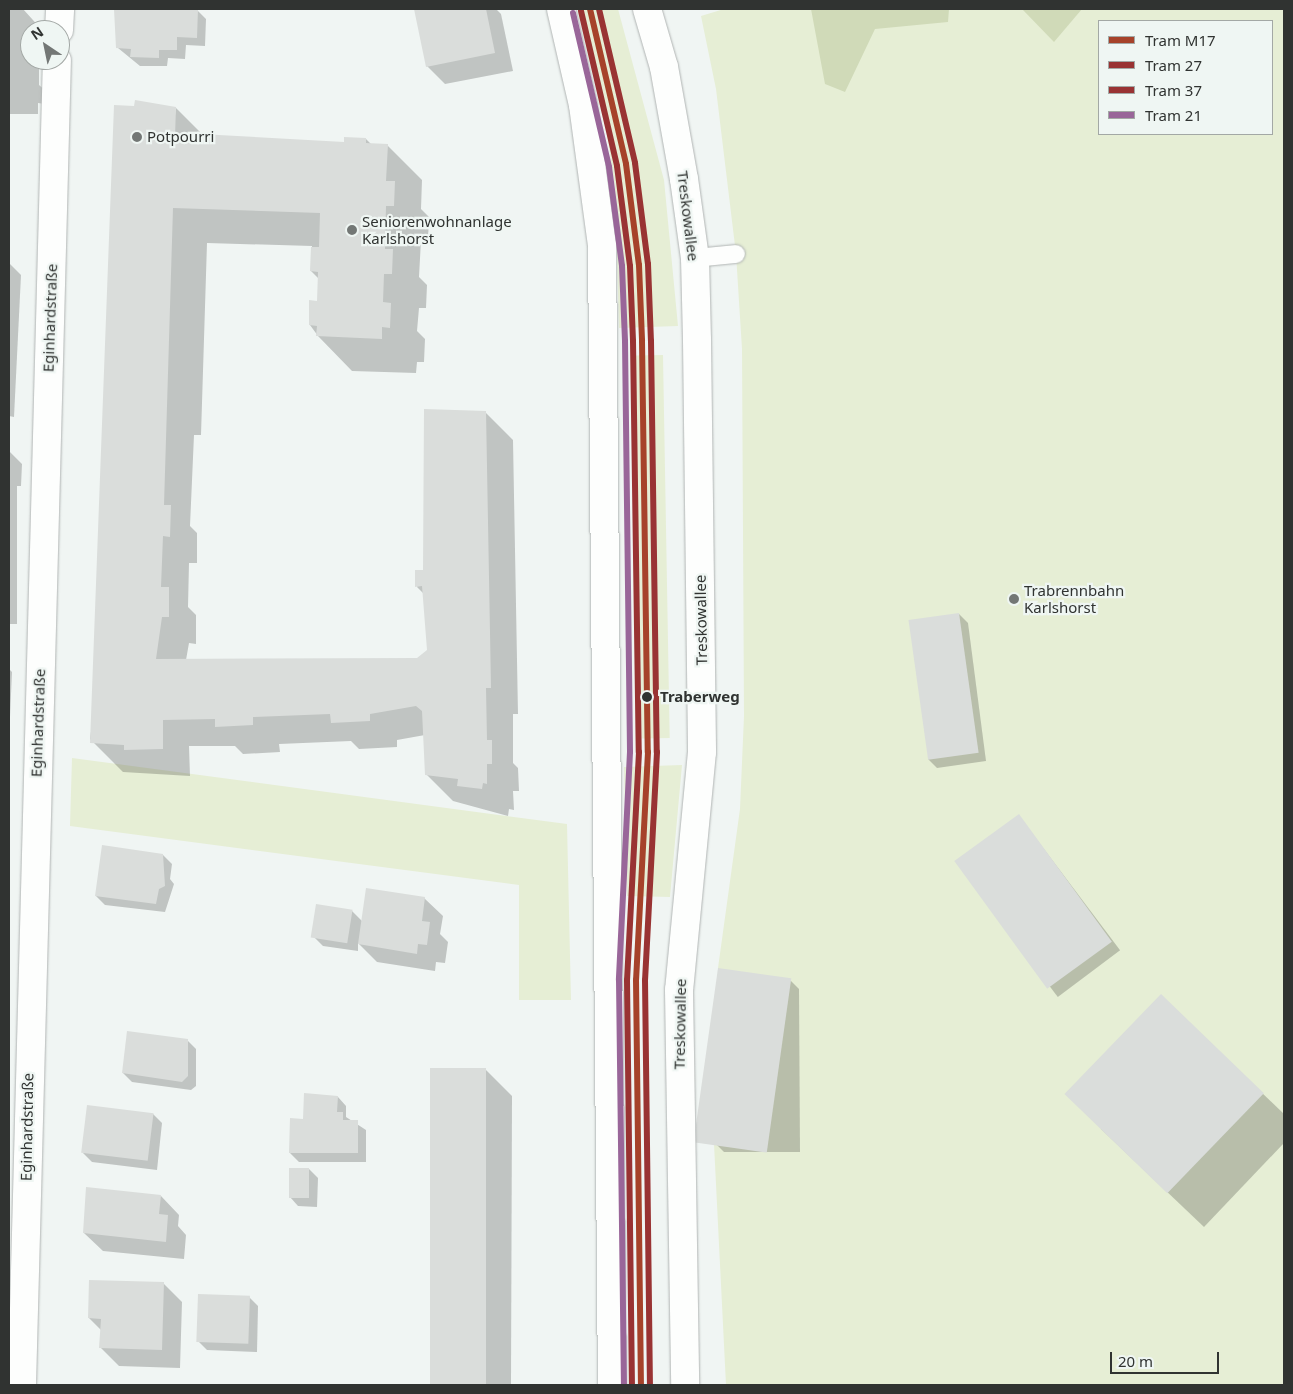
<!DOCTYPE html>
<meta charset="utf-8">
<style>
body{margin:0}
#map{position:relative;width:1293px;height:1394px;overflow:hidden;background:#f0f5f3;font-family:"Noto Sans",sans-serif}
div>[style]{position:absolute}
[style*='--x']{left:calc(var(--x)*1px);top:calc(var(--y)*1px);width:calc(var(--w)*1px);rotate:calc(var(--a)*1deg)}
.green>*{inset:0;background:#e6eed5;transform-origin:0 0}
.forest>*{inset:0;background:#d0dab8}
.shadow>*{inset:0;background:#0003;transform-origin:0 0}
.building>*{inset:0;background:#dadddb;transform-origin:0 0}
.roads{filter:drop-shadow(0 0 1px #b0b4b3) drop-shadow(0 0 1px #b0b4b3)}
.lane>*{height:18px;margin:-9px;padding:0 9px;transform-origin:9px;border-radius:9px;background:#fdfefd}
.street>*{height:28px;margin:-14px;padding:0 14px;transform-origin:14px;border-radius:14px;background:#fdfefd}
.secondary>*{height:28px;margin:-14px;padding:0 14px;transform-origin:14px;border-radius:14px;background:#fdfefd}
.tram-1>*{height:6px;margin:-3px;padding:0 3px;transform-origin:3px;border-radius:3px;background:#a6422a}
.tram-2>*{height:6px;margin:-3px;padding:0 3px;transform-origin:3px;border-radius:3px;background:#933}
.tram-3>*{height:6px;margin:-3px;padding:0 3px;transform-origin:3px;border-radius:3px;background:#933}
.tram-4>*{height:6px;margin:-3px;padding:0 3px;transform-origin:3px;border-radius:3px;background:#969}
.dots>*{width:14px;height:14px;translate:-50% -50%;box-sizing:border-box;border:2px solid #eff6f3;border-radius:50%}
span{translate:-50% -50%;white-space:nowrap;text-align:center;line-height:1.15;-webkit-text-stroke:4.5px #eff6f3;paint-order:stroke}
.poi-label{font-size:15px;color:#303331}
.left{translate:0 -50%;text-align:left}
.street-label{font-size:15px;color:#303331}
.stop-label{font-size:15px;color:#303331;font-weight:700}
.frame{position:absolute;inset:0;border:10px solid #303331;pointer-events:none}
.legend{position:absolute;left:1098px;top:20px;width:175px;height:115px;box-sizing:border-box;background:#eff6f3;border:1px solid #a3a8a5;margin:0;padding:6px 9px;list-style:none;font-size:15px;color:#303331}
.legend li{display:flex;align-items:center;gap:10px;height:25px}
.legend b{width:25px;border:1px solid #a3a8a5}
.north{position:absolute;left:20px;top:20px;width:50px;height:50px;box-sizing:border-box;background:#eff6f3;border:1px solid #a3a8a5;border-radius:50%;rotate:326deg;font-size:14px;font-weight:700;line-height:20px;text-align:center;color:#303331}
.north::after{content:'';display:block;margin:auto;width:18px;height:22px;background:#737775;clip-path:polygon(50% 0,100% 100%,50% 72%,0 100%)}
.scale{position:absolute;left:1110px;top:1352px;width:109px;height:22px;box-sizing:border-box;border:2px solid #303331;border-top:0;padding-left:6px;font-size:15px;line-height:18px;white-space:nowrap;color:#303331;-webkit-text-stroke:4px #eff6f3;paint-order:stroke}
</style>
<div id="map">
<div class="green">
<div style="clip-path:polygon(581px 9px,618px 9px,664px 180px,678px 326px,619px 328px,615px 188px,600px 86px)"></div>
<div style="clip-path:polygon(evenodd,724px 9px,1284px 9px,1284px 1385px,726px 1385px,714px 1144px,718px 968px,740px 809px,744px 716px,742px 349px,736px 254px,716px 89px,701px 16px,724px 9px,1099px 21px,1272px 21px,1272px 134px,1099px 134px,1099px 21px)"></div>
<div style="left:663px;top:355px;width:383px;height:28px;rotate:89deg"></div>
<div style="clip-path:polygon(72px 758px,567px 824px,571px 1000px,519px 1000px,519px 885px,70px 826px)"></div>
<div style="clip-path:polygon(682px 765px,670px 897px,627px 896px,624px 767px)"></div>
</div>
<div class="forest">
<div style="clip-path:polygon(811px 9px,949px 9px,948px 22px,875px 29px,845px 92px,825px 84px)"></div>
<div style="clip-path:polygon(1022px 9px,1082px 9px,1054px 42px)"></div>
</div>
<div class="shadow">
<div style="clip-path:polygon(9px 9px,23px 9px,42px 30px,30px 30px,30px 60px,39px 60px,39px 85px,46px 91px,45px 104px,38px 103px,38px 114px,9px 114px)"></div>
<div style="clip-path:polygon(118px 9px,197px 10px,206px 19px,205px 46px,186px 45px,185px 59px,168px 58px,167px 66px,140px 66px,118px 48px)"></div>
<div style="clip-path:polygon(416px 9px,496px 9px,501px 14px,513px 71px,445px 84px,427px 66px)"></div>
<div style="clip-path:polygon(176px 108px,203px 135px,345px 144px,366px 139px,371px 144px,387px 145px,422px 180px,421px 209px,429px 217px,428px 240px,421px 240px,419px 277px,427px 285px,426px 308px,419px 308px,417px 331px,425px 339px,424px 362px,417px 362px,416px 373px,352px 371px,318px 336px,310px 325px,319px 302px,319px 279px,311px 271px,312px 246px,207px 243px,201px 435px,194px 435px,190px 526px,197px 533px,197px 563px,189px 563px,188px 607px,196px 615px,196px 644px,189px 643px,186px 660px,418px 660px,428px 650px,424px 594px,417px 587px,486px 413px,513px 440px,518px 714px,513px 714px,513px 763px,518px 768px,519px 791px,513px 791px,514px 810px,509px 809px,508px 816px,453px 801px,426px 774px,425px 735px,397px 740px,397px 747px,359px 749px,351px 741px,279px 744px,280px 752px,243px 754px,235px 746px,189px 746px,190px 776px,123px 772px,90px 739px)"></div>
<div style="clip-path:polygon(9px 263px,21px 275px,14px 417px,9px 416px)"></div>
<div style="clip-path:polygon(9px 451px,22px 464px,21px 486px,17px 486px,17px 624px,9px 624px)"></div>
<div style="clip-path:polygon(959px 614px,968px 623px,986px 761px,937px 768px,928px 759px)"></div>
<div style="clip-path:polygon(9px 669px,12px 672px,9px 740px)"></div>
<div style="left:1019px;top:816px;width:168px;height:78px;rotate:53deg"></div>
<div style="clip-path:polygon(163px 855px,172px 864px,170px 879px,174px 884px,165px 912px,105px 905px,96px 896px)"></div>
<div style="clip-path:polygon(424px 898px,443px 916px,440px 934px,448px 942px,445px 963px,436px 962px,435px 971px,377px 962px,358px 943px,358px 951px,323px 946px,314px 937px,352px 911px,362px 921px)"></div>
<div style="clip-path:polygon(790px 980px,799px 989px,800px 1152px,724px 1152px,715px 1143px)"></div>
<div style="clip-path:polygon(1161px 996px,1284px 1114px,1284px 1143px,1204px 1227px,1101px 1129px)"></div>
<div style="clip-path:polygon(187px 1040px,196px 1049px,196px 1086px,191px 1090px,132px 1082px,123px 1073px)"></div>
<div style="clip-path:polygon(432px 1069px,485px 1069px,512px 1096px,511px 1385px,432px 1385px)"></div>
<div style="clip-path:polygon(305px 1094px,338px 1097px,346px 1106px,346px 1117px,366px 1130px,366px 1162px,299px 1162px,290px 1153px,304px 1120px)"></div>
<div style="clip-path:polygon(153px 1114px,162px 1123px,157px 1170px,92px 1162px,83px 1153px)"></div>
<div style="clip-path:polygon(309px 1169px,318px 1178px,317px 1207px,298px 1206px,290px 1197px)"></div>
<div style="clip-path:polygon(161px 1196px,179px 1215px,178px 1226px,186px 1235px,184px 1259px,103px 1251px,84px 1233px)"></div>
<div style="clip-path:polygon(163px 1283px,182px 1302px,180px 1368px,119px 1366px,101px 1348px,101px 1330px,89px 1318px)"></div>
<div style="clip-path:polygon(249px 1297px,258px 1306px,257px 1352px,207px 1350px,198px 1341px)"></div>
</div>
<div class="building">
<div style="clip-path:polygon(114px 9px,198px 9px,197px 38px,177px 37px,177px 50px,159px 50px,159px 58px,130px 57px,131px 49px,116px 48px)"></div>
<div style="clip-path:polygon(414px 9px,486px 9px,495px 53px,426px 67px)"></div>
<div style="clip-path:polygon(135px 100px,176px 107px,175px 137px,199px 137px,200px 134px,344px 142px,344px 137px,366px 138px,366px 143px,388px 144px,386px 181px,395px 181px,394px 206px,386px 206px,385px 249px,393px 249px,392px 274px,384px 274px,383px 302px,391px 303px,390px 328px,382px 327px,382px 339px,316px 336px,317px 326px,309px 325px,309px 300px,317px 301px,318px 272px,310px 271px,311px 247px,319px 247px,320px 213px,173px 208px,164px 505px,171px 505px,170px 537px,163px 536px,161px 587px,169px 587px,169px 617px,162px 617px,156px 659px,417px 658px,427px 650px,422px 586px,415px 587px,415px 570px,423px 570px,424px 409px,486px 411px,491px 688px,486px 688px,487px 740px,492px 740px,492px 764px,487px 764px,487px 784px,483px 783px,482px 789px,457px 786px,458px 779px,425px 775px,422px 711px,416px 706px,370px 714px,370px 721px,331px 723px,330px 714px,253px 717px,253px 725px,215px 727px,215px 719px,163px 720px,163px 749px,124px 750px,124px 745px,90px 743px,114px 105px,134px 106px)"></div>
<div style="left:959px;top:613px;width:141px;height:51px;rotate:82deg"></div>
<div style="left:1019px;top:814px;width:158px;height:80px;rotate:54deg"></div>
<div style="clip-path:polygon(102px 845px,163px 854px,165px 886px,159px 889px,156px 904px,95px 896px)"></div>
<div style="clip-path:polygon(366px 888px,425px 897px,422px 921px,430px 922px,427px 945px,418px 944px,417px 954px,358px 944px)"></div>
<div style="left:316px;top:904px;width:37px;height:34px;rotate:9deg"></div>
<div style="left:718px;top:968px;width:74px;height:176px;rotate:8deg"></div>
<div style="left:1161px;top:994px;width:143px;height:139px;rotate:44deg"></div>
<div style="clip-path:polygon(127px 1031px,188px 1039px,188px 1076px,182px 1082px,122px 1073px)"></div>
<div style="left:430px;top:1068px;width:56px;height:317px"></div>
<div style="clip-path:polygon(304px 1093px,338px 1096px,337px 1112px,343px 1112px,343px 1120px,358px 1120px,358px 1153px,289px 1153px,290px 1118px,303px 1119px)"></div>
<div style="left:87px;top:1105px;width:67px;height:48px;rotate:7deg"></div>
<div style="left:289px;top:1168px;width:20px;height:30px"></div>
<div style="clip-path:polygon(86px 1187px,161px 1195px,159px 1214px,168px 1215px,166px 1242px,83px 1233px)"></div>
<div style="clip-path:polygon(89px 1280px,164px 1282px,162px 1350px,99px 1348px,101px 1319px,88px 1318px)"></div>
<div style="left:198px;top:1294px;width:52px;height:48px;rotate:2deg"></div>
</div>
<div class="roads">
<div class="lane">
<div style="--x:695;--y:258;--w:41;--a:-5.6"></div>
</div>
<div class="street">
<div style="--x:59;--y:30;--w:21;--a:-87"></div>
<div style="--x:22;--y:1385;--w:1325;--a:-88.49"></div>
</div>
<div class="secondary">
<div style="--x:561;--y:9;--w:98;--a:77.1"></div>
<div style="--x:583;--y:105;--w:141;--a:82.3"></div>
<div style="--x:602;--y:245;--w:1140;--a:89.5"></div>
<div style="--x:647;--y:9;--w:60;--a:73.7"></div>
<div style="--x:664;--y:67;--w:114;--a:79.9"></div>
<div style="--x:684;--y:179;--w:80;--a:82.1"></div>
<div style="--x:695;--y:258;--w:82;--a:88.6"></div>
<div style="--x:697;--y:340;--w:412;--a:89.3"></div>
<div style="--x:702;--y:752;--w:239;--a:95.5"></div>
<div style="--x:679;--y:990;--w:395;--a:89.1"></div>
</div>
</div>
<div class="tram-1">
<div style="--x:590;--y:9;--w:159;--a:76.9"></div>
<div style="--x:626;--y:164;--w:102;--a:82.7"></div>
<div style="--x:639;--y:265;--w:76;--a:87.7"></div>
<div style="--x:642;--y:341;--w:411;--a:89.2"></div>
<div style="--x:648;--y:752;--w:228;--a:93"></div>
<div style="--x:636;--y:980;--w:405;--a:89.3"></div>
</div>
<div class="tram-2">
<div style="--x:581;--y:11;--w:159;--a:76.9"></div>
<div style="--x:617;--y:166;--w:101;--a:82.6"></div>
<div style="--x:630;--y:266;--w:75;--a:87.7"></div>
<div style="--x:633;--y:341;--w:411;--a:89.2"></div>
<div style="--x:639;--y:752;--w:228;--a:93"></div>
<div style="--x:627;--y:980;--w:405;--a:89.3"></div>
</div>
<div class="tram-3">
<div style="--x:599;--y:9;--w:158;--a:76.8"></div>
<div style="--x:635;--y:163;--w:102;--a:82.7"></div>
<div style="--x:648;--y:264;--w:77;--a:87.8"></div>
<div style="--x:651;--y:341;--w:411;--a:89.2"></div>
<div style="--x:657;--y:752;--w:228;--a:93"></div>
<div style="--x:645;--y:980;--w:405;--a:89.3"></div>
</div>
<div class="tram-4">
<div style="--x:573;--y:13;--w:158;--a:76.8"></div>
<div style="--x:609;--y:167;--w:100;--a:82.5"></div>
<div style="--x:622;--y:266;--w:75;--a:87.7"></div>
<div style="--x:625;--y:341;--w:411;--a:89.3"></div>
<div style="--x:630;--y:752;--w:228;--a:92.8"></div>
<div style="--x:619;--y:980;--w:405;--a:89.3"></div>
</div>
<div class="dots">
<div style="left:137px;top:137px;background:#737775"></div>
<div style="left:352px;top:230px;background:#737775"></div>
<div style="left:1014px;top:599px;background:#737775"></div>
<div style="left:647px;top:697px;background:#303331"></div>
</div>
<div class="poi-label">
<span class="left" style="left:147px;top:137px">Potpourri</span>
<span class="left" style="left:362px;top:230px">Seniorenwohnanlage<br>Karlshorst</span>
<span class="left" style="left:1024px;top:599px">Trabrennbahn<br>Karlshorst</span>
</div>
<div class="street-label">
<span style="left:688px;top:216px;rotate:83deg">Treskowallee</span>
<span style="left:50px;top:318px;rotate:-88deg">Eginhardstraße</span>
<span style="left:701px;top:620px;rotate:-91deg">Treskowallee</span>
<span style="left:38px;top:723px;rotate:-88deg">Eginhardstraße</span>
<span style="left:680px;top:1024px;rotate:-89deg">Treskowallee</span>
<span style="left:27px;top:1127px;rotate:-89deg">Eginhardstraße</span>
</div>
<div class="stop-label">
<span class="left" style="left:660px;top:697px">Traberweg</span>
</div>
<div class="frame"></div>
<ul class="legend">
<li><b style="height:6px;background:#a6422a"></b>Tram M17</li>
<li><b style="height:6px;background:#933"></b>Tram 27</li>
<li><b style="height:6px;background:#933"></b>Tram 37</li>
<li><b style="height:6px;background:#969"></b>Tram 21</li>
</ul>
<div class="north">N</div>
<div class="scale">20 m</div>
</div>
